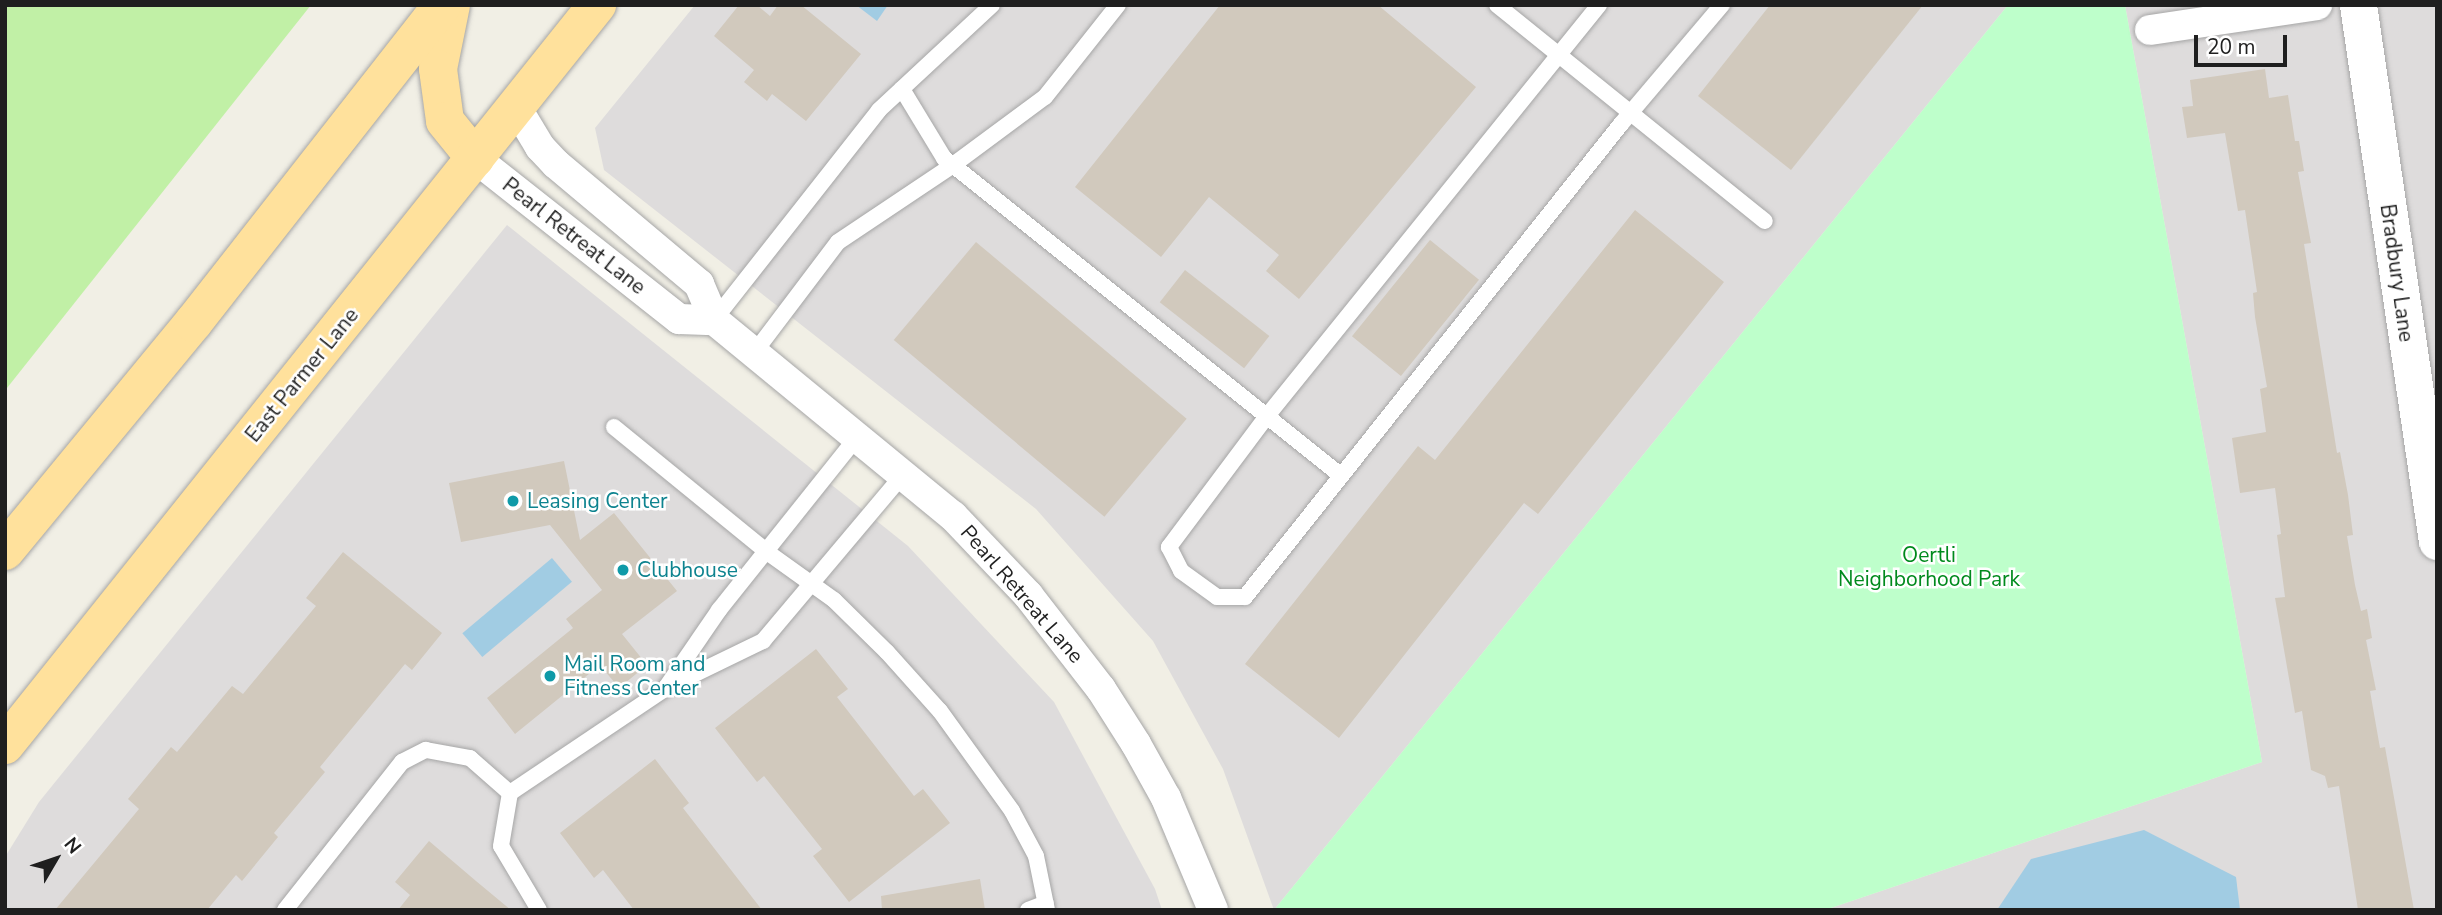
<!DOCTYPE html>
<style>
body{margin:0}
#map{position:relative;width:2442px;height:915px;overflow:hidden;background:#f1efe5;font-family:"Nunito Sans",sans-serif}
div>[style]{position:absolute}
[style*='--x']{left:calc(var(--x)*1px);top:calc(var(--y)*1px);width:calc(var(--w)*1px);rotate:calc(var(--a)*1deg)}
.residential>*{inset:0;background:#dedcdc}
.grass>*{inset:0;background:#c1f0a6}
.park>*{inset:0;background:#beffcb}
.water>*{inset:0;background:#a1cce3;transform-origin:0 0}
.building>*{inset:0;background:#d1c9bd;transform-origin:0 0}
.roads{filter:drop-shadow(0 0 2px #a6a6a6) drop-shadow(0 0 2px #a6a6a6)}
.service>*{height:16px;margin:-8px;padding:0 8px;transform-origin:8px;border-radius:8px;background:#fff}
.minor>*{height:30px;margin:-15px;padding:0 15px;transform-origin:15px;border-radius:15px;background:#fff}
.tertiary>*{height:37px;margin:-18.5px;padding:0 18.5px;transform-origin:18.5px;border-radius:18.5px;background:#fff}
.primary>*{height:38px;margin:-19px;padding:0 19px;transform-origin:19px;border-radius:19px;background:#ffe19c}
.dots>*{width:19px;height:19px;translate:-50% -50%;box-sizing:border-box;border:4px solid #fff;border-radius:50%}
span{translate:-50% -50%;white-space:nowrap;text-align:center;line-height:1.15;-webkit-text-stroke:5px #fff;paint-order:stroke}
.street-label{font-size:21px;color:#1f1f1f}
.culture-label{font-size:21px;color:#0d838f}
.left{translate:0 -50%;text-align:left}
.park-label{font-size:21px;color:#008a1d}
.frame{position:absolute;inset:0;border:7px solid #1f1f1f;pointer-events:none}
.north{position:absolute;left:21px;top:824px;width:70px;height:70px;-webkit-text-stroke:5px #fff;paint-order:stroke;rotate:51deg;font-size:19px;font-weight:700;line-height:28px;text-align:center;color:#1f1f1f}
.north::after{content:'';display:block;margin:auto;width:24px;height:32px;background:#1f1f1f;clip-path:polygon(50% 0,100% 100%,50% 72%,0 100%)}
.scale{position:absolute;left:2194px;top:35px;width:93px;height:32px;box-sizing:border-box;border:4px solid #1f1f1f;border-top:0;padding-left:9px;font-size:21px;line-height:24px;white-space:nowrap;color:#1f1f1f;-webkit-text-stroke:5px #fff;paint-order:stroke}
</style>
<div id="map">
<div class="residential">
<div style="clip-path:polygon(695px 5px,2008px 5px,1274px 910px,1223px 769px,1153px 641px,1036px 509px,604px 170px,595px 128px)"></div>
<div style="clip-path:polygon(2125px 5px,2437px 5px,2437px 910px,1825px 910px,2262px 762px)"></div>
<div style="clip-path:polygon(507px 225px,908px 546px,1054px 702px,1155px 889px,1162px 910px,5px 910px,5px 857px,39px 802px)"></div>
</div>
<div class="grass">
<div style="clip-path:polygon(5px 5px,311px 5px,7px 388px,5px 376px)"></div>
</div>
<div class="park">
<div style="clip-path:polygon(2008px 5px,2125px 5px,2262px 762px,1825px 910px,1274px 910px)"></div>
</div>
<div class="water">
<div style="clip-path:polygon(856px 5px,888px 5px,877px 21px)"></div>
<div style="left:552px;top:558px;width:31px;height:117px;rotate:50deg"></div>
<div style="clip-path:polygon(2144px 830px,2236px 877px,2240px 910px,1997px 910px,2031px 859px)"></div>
</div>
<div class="building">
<div style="clip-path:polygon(739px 5px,757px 5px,770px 16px,778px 5px,801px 5px,861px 54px,806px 121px,772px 94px,767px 101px,744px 82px,754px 70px,714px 36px)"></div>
<div style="clip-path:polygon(1220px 5px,1378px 5px,1476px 87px,1299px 299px,1266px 271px,1279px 255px,1209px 197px,1161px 257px,1075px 187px)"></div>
<div style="clip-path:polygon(1770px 5px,1923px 5px,1791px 170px,1698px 96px)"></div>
<div style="clip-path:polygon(2265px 69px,2269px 98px,2288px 95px,2295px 141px,2299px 141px,2304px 171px,2298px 172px,2311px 243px,2304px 244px,2337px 453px,2340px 452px,2348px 495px,2353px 535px,2347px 536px,2355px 585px,2361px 611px,2367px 609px,2372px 638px,2366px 640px,2376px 690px,2370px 691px,2380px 748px,2385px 747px,2414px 910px,2358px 910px,2339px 786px,2328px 788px,2325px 776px,2311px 770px,2302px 711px,2295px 713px,2275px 598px,2285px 597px,2277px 535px,2281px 534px,2275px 488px,2240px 493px,2232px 438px,2266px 432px,2260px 389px,2267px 387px,2255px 317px,2253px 293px,2257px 292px,2245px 210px,2238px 211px,2225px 133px,2187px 138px,2182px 107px,2193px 106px,2190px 80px)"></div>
<div style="clip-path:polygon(1635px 210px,1724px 282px,1538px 514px,1524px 503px,1339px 738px,1245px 664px,1418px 446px,1435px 460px)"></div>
<div style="left:1430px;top:240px;width:63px;height:124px;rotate:39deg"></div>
<div style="left:976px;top:242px;width:275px;height:128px;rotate:40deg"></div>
<div style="left:1185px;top:270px;width:107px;height:41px;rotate:38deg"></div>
<div style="clip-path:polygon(564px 461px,580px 540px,614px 513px,677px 591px,622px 634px,647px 665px,619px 688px,600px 665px,515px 734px,487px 698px,573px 628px,566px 619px,602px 590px,550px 525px,461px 542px,449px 483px)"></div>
<div style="clip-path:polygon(343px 552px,442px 633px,412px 670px,405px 664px,320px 767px,325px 772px,274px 833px,278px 837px,242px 881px,236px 875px,207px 910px,55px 910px,139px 809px,128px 799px,171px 747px,177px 752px,232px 686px,243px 694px,316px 606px,306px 598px)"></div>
<div style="clip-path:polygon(816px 649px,848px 689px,837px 697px,914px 796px,923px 789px,950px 823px,849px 902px,813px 856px,822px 849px,764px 776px,757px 782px,715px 728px)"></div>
<div style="clip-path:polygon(655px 759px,689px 803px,683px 808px,762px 910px,634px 910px,603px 870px,594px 878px,560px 833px)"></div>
<div style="clip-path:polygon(429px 841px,476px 881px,511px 910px,398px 910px,410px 895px,395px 882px)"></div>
<div style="clip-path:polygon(980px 879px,985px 910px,882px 910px,881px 896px)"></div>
</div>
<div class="roads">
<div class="service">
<div style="--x:1497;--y:5;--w:344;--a:38.9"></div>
<div style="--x:1599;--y:5;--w:528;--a:128.93"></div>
<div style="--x:1267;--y:416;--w:164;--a:126.8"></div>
<div style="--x:1169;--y:547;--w:27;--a:63"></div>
<div style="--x:1181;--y:571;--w:44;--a:35.8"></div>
<div style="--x:1217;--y:597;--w:28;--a:0"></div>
<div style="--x:1245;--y:597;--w:604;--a:-51.52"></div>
<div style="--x:1621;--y:124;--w:156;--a:-49.7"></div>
<div style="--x:902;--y:89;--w:81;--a:58.7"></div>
<div style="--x:944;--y:158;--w:506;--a:38.66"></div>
<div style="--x:714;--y:320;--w:267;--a:-51.8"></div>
<div style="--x:879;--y:110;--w:154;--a:-42.9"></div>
<div style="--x:754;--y:353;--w:139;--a:-52.9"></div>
<div style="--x:838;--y:242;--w:138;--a:-33.8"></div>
<div style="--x:953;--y:165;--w:114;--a:-36.5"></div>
<div style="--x:1045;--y:97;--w:117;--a:-51.6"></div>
<div style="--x:614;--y:427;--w:198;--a:39.2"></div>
<div style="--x:767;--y:552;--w:82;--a:35.6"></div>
<div style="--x:834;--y:600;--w:74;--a:44.5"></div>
<div style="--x:887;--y:652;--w:79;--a:48.1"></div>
<div style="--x:940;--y:711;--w:123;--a:54.2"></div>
<div style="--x:1012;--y:811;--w:51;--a:61.9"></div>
<div style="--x:1036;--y:856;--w:55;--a:78.5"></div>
<div style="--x:667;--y:686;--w:92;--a:-55.6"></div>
<div style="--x:719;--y:610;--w:221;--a:-51.4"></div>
<div style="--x:285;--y:910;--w:189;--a:-51.7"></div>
<div style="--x:402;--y:762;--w:27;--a:-27"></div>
<div style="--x:426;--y:750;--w:45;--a:10.3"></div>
<div style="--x:470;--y:758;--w:53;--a:41.2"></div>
<div style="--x:539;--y:910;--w:74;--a:-120.7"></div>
<div style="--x:501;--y:846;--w:54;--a:-80.4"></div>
<div style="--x:510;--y:793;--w:188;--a:-33.9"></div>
<div style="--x:666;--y:688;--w:108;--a:-25.9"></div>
<div style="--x:763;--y:641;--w:217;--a:-49.9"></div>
<div style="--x:1028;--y:910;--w:19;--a:-21"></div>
</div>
<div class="minor">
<div style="--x:2150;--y:30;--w:169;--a:-8.5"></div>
<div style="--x:516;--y:107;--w:47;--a:59"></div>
<div style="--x:540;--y:147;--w:23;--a:47"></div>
<div style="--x:556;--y:164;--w:187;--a:40"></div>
<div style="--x:699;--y:284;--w:39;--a:67"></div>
<div style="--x:714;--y:320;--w:309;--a:39.4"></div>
<div style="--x:953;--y:516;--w:109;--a:46.5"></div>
<div style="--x:1028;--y:595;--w:119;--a:52.2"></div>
<div style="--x:1101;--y:689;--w:65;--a:57.5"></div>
<div style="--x:1136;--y:744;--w:62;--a:60.9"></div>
<div style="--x:1166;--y:798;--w:121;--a:67.2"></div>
<div style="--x:475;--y:158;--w:260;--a:38.3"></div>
<div style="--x:679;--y:319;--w:35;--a:2"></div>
</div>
<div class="tertiary">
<div style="--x:2358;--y:5;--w:542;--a:81.62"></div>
</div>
<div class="primary">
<div style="--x:451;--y:5;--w:65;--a:101.5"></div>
<div style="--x:438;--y:69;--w:52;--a:82.3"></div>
<div style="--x:445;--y:121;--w:48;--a:51"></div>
<div style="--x:5;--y:551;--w:296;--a:-50.5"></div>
<div style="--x:193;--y:323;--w:404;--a:-51.9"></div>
<div style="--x:5;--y:745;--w:948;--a:-51.34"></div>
</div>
</div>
<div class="dots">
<div style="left:513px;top:501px;background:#0f9aa8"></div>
<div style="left:623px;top:570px;background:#0f9aa8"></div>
<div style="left:550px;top:676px;background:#0f9aa8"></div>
</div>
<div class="street-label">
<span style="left:574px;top:236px;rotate:38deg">Pearl Retreat Lane</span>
<span style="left:2397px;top:273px;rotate:82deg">Bradbury Lane</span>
<span style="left:302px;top:375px;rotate:-51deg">East Parmer Lane</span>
<span style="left:1022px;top:594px;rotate:49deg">Pearl Retreat Lane</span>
</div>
<div class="culture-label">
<span class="left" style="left:527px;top:501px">Leasing Center</span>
<span class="left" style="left:637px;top:570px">Clubhouse</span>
<span class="left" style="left:564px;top:676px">Mail Room and<br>Fitness Center</span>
</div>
<div class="park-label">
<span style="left:1929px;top:567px">Oertli<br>Neighborhood Park</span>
</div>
<div class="frame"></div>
<div class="north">N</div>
<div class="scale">20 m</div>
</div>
